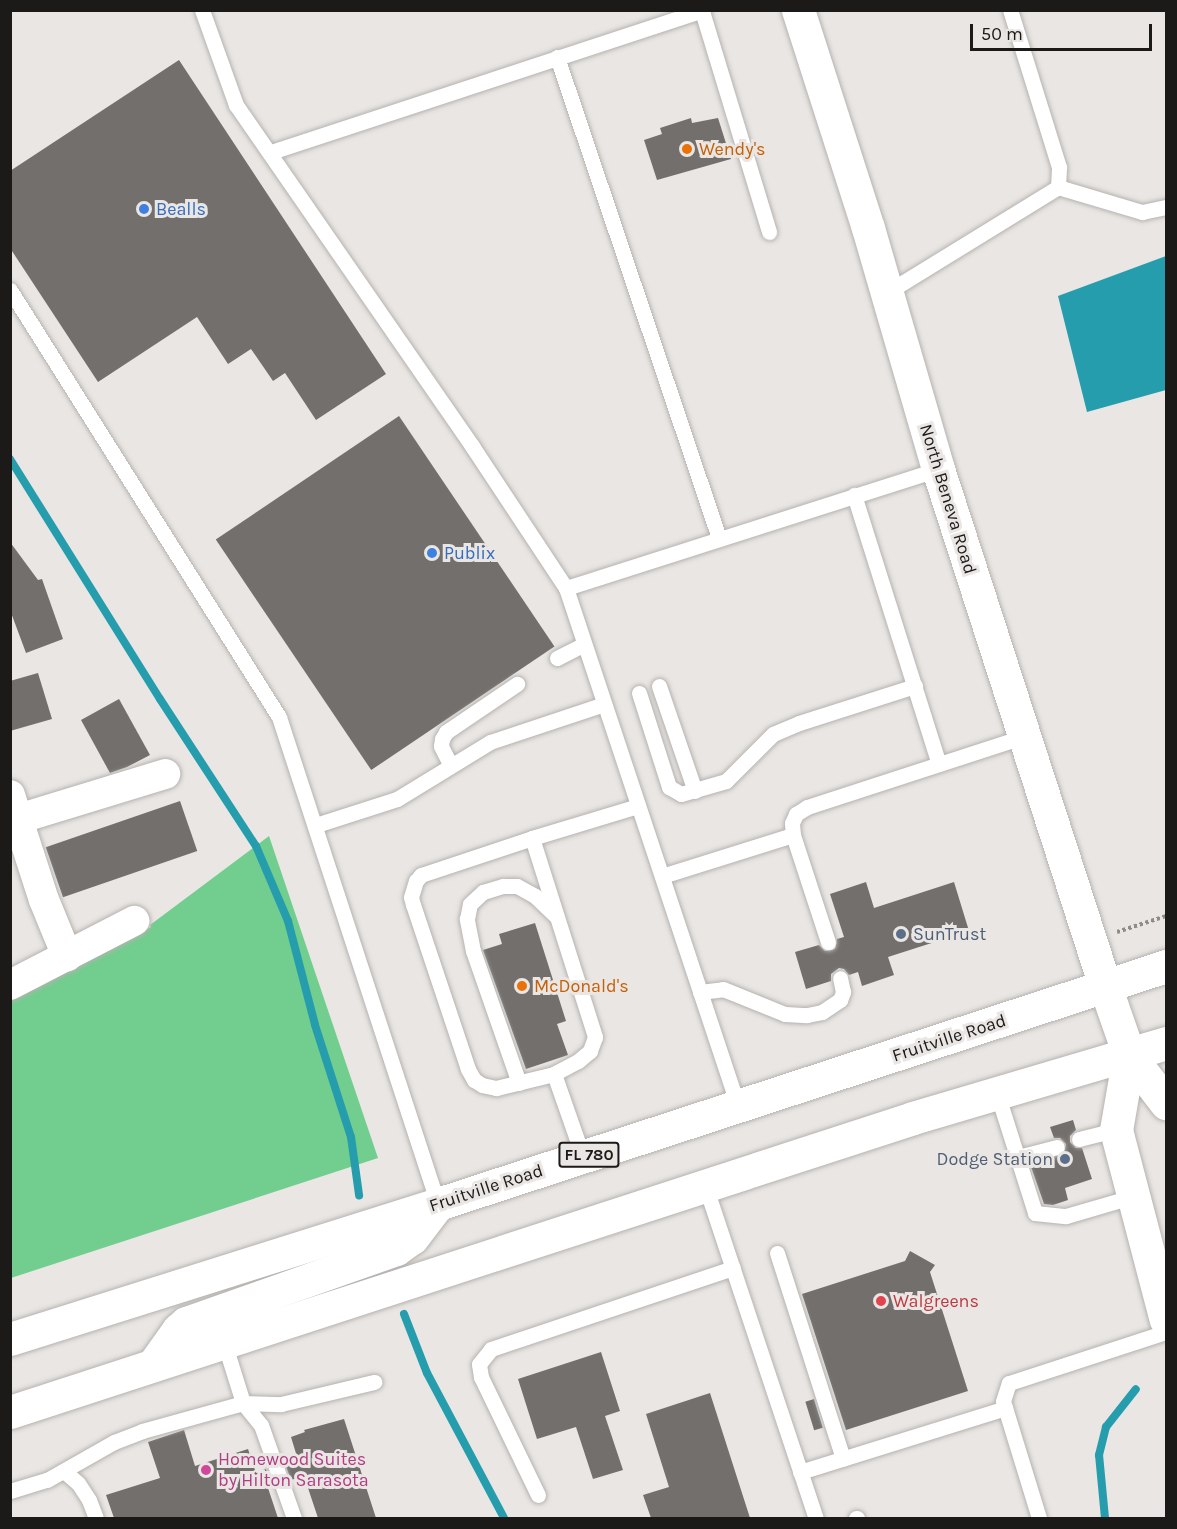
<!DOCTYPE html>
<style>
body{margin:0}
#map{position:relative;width:1177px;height:1529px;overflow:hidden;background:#e9e6e3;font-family:Karla,sans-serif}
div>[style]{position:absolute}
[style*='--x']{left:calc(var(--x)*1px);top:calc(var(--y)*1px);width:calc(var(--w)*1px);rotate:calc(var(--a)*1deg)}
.forest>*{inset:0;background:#72ce8e}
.water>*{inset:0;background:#259dad}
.stream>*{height:8px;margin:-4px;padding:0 4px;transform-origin:4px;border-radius:4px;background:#259dad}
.building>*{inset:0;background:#736f6d;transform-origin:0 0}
.path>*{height:4px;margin-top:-2px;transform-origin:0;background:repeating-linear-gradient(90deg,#8e8b89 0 3px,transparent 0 6px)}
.roads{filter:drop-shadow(0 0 2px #b5b2af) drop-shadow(0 0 2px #b5b2af)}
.service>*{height:15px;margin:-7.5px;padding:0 7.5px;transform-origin:7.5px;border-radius:7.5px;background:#fff}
.minor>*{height:30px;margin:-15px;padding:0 15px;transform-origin:15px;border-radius:15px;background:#fff}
.secondary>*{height:33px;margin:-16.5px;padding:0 16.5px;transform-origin:16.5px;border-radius:16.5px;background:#fff}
.primary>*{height:33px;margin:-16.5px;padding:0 16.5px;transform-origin:16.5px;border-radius:16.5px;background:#fff}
.dots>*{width:16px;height:16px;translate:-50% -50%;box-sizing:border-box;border:3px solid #e9e6e3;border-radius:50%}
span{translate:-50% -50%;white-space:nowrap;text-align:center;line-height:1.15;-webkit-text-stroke:6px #e9e6e3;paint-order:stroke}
.shield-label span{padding:2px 4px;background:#e9e6e3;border:2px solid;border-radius:4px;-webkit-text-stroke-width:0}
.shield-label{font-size:16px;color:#1b1a19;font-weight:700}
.food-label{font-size:18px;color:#c56008}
.left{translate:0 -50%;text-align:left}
.shop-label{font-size:18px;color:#366cbe}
.street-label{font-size:18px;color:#1b1a19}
.service-label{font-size:18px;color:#4e5e75}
.right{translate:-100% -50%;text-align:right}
.health-label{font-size:18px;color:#be3a42}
.hotel-label{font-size:18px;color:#b23c85}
.frame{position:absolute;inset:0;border:12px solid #1b1a19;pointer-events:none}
.scale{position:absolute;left:970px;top:24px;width:182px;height:27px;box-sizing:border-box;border:3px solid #1b1a19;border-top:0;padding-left:8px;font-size:18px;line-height:21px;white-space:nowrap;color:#1b1a19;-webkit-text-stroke:4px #e9e6e3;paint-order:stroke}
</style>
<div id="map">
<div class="forest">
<div style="clip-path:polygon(269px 836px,378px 1158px,11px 1278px,11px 1000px,151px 927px,150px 925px)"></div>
</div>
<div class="water">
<div style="clip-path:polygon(1166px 256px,1166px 390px,1087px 412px,1058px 296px)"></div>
</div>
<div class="stream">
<div style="--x:10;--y:459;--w:283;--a:58"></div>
<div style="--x:160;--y:699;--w:176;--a:56.9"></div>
<div style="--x:256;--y:846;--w:82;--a:66.9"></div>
<div style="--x:288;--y:921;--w:107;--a:75.4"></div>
<div style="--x:315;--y:1025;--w:118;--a:72.2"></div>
<div style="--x:351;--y:1137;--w:59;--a:82.1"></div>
<div style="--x:404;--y:1314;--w:63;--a:68.7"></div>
<div style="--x:427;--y:1373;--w:164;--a:62"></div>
<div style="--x:1105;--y:1518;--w:63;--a:-95.4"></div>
<div style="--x:1099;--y:1455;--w:29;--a:-76"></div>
<div style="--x:1106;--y:1427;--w:48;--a:-51.7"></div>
</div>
<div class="building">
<div style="clip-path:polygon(179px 60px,386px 374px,316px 420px,285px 373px,273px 381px,251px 349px,228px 364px,197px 317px,98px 382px,10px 248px,10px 171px)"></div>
<div style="clip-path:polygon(691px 118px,692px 123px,718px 118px,731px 159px,657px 180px,644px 140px,662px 134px,660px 128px)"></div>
<div style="left:399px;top:416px;width:278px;height:221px;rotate:56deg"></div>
<div style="clip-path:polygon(10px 542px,38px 580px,42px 579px,63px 639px,26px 653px,10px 610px)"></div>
<div style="clip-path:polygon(38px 673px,52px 719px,10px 731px,10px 681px)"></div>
<div style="clip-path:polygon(119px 699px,150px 755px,127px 767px,110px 773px,81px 720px)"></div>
<div style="left:180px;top:801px;width:53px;height:142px;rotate:71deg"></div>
<div style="clip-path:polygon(866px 882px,874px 908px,954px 882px,969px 931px,888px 957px,894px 975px,862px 986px,858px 972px,849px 975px,844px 969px,839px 968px,831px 974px,831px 981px,806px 989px,795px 952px,819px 945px,825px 951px,835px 949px,837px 939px,844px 937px,830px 894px)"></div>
<div style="clip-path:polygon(535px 923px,566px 1021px,557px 1024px,568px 1055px,526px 1069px,483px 950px,502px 944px,499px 934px)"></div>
<div style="clip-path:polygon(1073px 1120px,1076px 1130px,1070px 1136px,1070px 1142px,1076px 1148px,1082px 1148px,1092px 1179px,1065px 1188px,1068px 1200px,1053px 1205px,1044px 1204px,1030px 1164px,1064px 1154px,1066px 1144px,1060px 1138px,1054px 1138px,1050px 1127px)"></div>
<div style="clip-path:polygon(910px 1251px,935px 1265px,930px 1272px,968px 1391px,846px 1430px,802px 1294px,905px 1261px)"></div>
<div style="clip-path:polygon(601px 1352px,620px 1411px,605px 1416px,623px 1470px,593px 1479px,576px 1427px,537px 1439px,518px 1379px)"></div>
<div style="clip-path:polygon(710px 1393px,750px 1518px,651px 1518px,643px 1495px,669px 1487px,646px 1414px)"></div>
<div style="left:814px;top:1399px;width:30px;height:9px;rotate:73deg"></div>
<div style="clip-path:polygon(344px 1419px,376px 1518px,318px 1518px,304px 1476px,291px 1480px,285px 1464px,298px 1460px,291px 1437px,305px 1432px,304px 1430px)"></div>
<div style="clip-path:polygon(184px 1430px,195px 1466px,248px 1449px,256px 1473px,266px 1469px,272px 1487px,268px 1488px,278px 1518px,114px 1518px,106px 1495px,160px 1478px,148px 1442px)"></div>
</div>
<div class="path">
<div style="--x:1117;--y:932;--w:52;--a:-18.1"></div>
</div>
<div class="roads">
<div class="service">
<div style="--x:202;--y:10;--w:101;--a:70.3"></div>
<div style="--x:236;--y:105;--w:415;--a:55.3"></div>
<div style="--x:472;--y:446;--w:170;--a:56.5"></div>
<div style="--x:566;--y:588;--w:546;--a:71.63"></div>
<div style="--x:702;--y:11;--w:231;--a:73.1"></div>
<div style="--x:557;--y:57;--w:508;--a:71.39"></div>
<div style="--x:271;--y:152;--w:455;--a:-18.2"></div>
<div style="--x:1058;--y:187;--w:88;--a:16.6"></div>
<div style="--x:1142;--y:212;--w:25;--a:-12"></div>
<div style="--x:10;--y:290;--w:505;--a:57.79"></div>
<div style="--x:279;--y:717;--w:512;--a:71.92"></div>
<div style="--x:886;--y:293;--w:202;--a:-31.6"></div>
<div style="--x:1058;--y:187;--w:20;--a:-87"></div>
<div style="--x:1059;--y:167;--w:164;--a:-107.3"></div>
<div style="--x:854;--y:495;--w:282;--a:72.5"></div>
<div style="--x:566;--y:588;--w:391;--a:-17.7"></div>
<div style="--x:557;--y:658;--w:30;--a:-27"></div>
<div style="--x:659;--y:686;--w:111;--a:71.1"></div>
<div style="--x:639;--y:693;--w:99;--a:72.3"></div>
<div style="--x:669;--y:787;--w:14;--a:30"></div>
<div style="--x:681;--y:794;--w:47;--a:-16.1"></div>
<div style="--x:726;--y:781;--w:66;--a:-45"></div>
<div style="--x:773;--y:734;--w:28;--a:-23"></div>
<div style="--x:799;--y:723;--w:122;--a:-17.7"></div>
<div style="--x:450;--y:764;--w:20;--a:-117"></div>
<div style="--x:441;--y:746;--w:7;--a:-82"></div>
<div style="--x:442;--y:739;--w:8;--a:-60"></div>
<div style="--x:446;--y:732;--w:86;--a:-34.1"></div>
<div style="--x:316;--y:825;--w:85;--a:-17.8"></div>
<div style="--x:397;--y:799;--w:109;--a:-31.5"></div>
<div style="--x:490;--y:742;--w:120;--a:-18.4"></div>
<div style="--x:793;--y:835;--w:113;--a:71.9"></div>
<div style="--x:532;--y:838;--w:209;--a:72.4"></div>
<div style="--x:595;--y:1037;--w:15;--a:110"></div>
<div style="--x:590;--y:1051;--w:16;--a:140"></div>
<div style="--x:578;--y:1061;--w:27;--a:152"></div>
<div style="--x:554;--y:1074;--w:60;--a:166.4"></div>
<div style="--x:496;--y:1088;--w:14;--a:-168"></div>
<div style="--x:482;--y:1085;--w:9;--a:-148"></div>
<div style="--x:474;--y:1080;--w:13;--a:-119"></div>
<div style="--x:468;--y:1069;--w:173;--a:-108.5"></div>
<div style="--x:413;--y:905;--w:8;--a:-104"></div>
<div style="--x:411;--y:897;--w:17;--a:-73"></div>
<div style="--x:416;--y:881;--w:8;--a:-50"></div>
<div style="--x:421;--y:875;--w:117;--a:-18.4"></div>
<div style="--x:532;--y:838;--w:111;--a:-16.8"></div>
<div style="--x:662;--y:876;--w:137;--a:-17.4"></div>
<div style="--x:793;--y:835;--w:12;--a:-95"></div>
<div style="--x:792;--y:823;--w:10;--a:-66"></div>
<div style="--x:796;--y:814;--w:13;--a:-32"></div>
<div style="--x:807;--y:807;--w:229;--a:-18"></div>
<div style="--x:700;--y:992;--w:23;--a:-7"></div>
<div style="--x:723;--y:989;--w:67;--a:22"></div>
<div style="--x:785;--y:1014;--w:22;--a:3"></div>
<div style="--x:807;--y:1015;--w:15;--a:-11"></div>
<div style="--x:822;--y:1012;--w:22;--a:-34"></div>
<div style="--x:840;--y:1000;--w:9;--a:-69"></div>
<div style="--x:843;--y:992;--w:14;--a:-102"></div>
<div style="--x:554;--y:1074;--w:88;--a:70.7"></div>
<div style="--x:519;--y:1083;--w:140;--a:-109.2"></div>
<div style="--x:473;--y:951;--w:33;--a:-101"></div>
<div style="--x:467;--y:919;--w:15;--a:-79"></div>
<div style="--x:470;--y:904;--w:18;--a:-43"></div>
<div style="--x:483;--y:892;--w:21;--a:-17"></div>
<div style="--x:503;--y:886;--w:14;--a:0"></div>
<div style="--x:517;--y:886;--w:21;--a:29"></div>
<div style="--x:535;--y:896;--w:28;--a:44"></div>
<div style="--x:997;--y:1093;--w:126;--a:72.4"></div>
<div style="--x:1035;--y:1213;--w:31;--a:6"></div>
<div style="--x:1066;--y:1216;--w:72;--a:-16.2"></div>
<div style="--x:1079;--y:1139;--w:38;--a:-14"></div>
<div style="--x:1018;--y:1157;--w:40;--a:-14.4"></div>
<div style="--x:705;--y:1185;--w:351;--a:71.6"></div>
<div style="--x:777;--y:1253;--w:216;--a:72.2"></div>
<div style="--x:224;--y:1342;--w:64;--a:72.7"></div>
<div style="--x:243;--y:1403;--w:28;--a:51"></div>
<div style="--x:261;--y:1425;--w:99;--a:70.5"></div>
<div style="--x:64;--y:1471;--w:18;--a:41"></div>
<div style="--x:78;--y:1483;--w:20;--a:57"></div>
<div style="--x:89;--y:1500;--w:19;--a:69"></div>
<div style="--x:800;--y:1472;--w:215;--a:-17.3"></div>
<div style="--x:10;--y:1491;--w:39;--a:-17"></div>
<div style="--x:47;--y:1480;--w:77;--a:-29.6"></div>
<div style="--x:114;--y:1442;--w:30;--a:-21"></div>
<div style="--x:142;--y:1431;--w:105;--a:-15.5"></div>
<div style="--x:243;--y:1403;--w:38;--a:2"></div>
<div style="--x:281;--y:1404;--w:96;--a:-13.3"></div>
<div style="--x:538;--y:1495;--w:131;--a:-115.8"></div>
<div style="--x:481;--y:1377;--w:13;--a:-99"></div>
<div style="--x:479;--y:1364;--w:19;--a:-51"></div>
<div style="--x:491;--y:1349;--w:255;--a:-18.5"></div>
<div style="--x:856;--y:1518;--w:1;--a:0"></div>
<div style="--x:1039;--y:1518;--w:122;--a:-107.1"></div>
<div style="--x:1003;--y:1401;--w:19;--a:-72"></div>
<div style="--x:1009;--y:1383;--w:165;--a:-18"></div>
</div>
<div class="minor">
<div style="--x:10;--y:795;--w:110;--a:72.1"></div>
<div style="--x:44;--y:900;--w:61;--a:67.7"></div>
<div style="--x:18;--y:819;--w:154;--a:-17"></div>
<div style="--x:10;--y:985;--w:140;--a:-27.3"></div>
</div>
<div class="secondary">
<div style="--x:798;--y:10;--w:229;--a:72.2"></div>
<div style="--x:868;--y:228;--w:251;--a:73.8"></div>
<div style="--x:938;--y:469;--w:543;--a:72.1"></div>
<div style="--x:1105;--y:986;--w:73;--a:70.8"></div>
<div style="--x:1129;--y:1055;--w:61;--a:52.4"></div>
<div style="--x:1129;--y:1055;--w:76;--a:99.8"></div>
<div style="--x:1116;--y:1130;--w:196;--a:75.3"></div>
</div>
<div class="primary">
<div style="--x:10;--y:1339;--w:449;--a:-17.5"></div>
<div style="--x:438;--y:1204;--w:766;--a:-18.1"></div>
<div style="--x:153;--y:1365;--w:43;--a:-54.5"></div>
<div style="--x:178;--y:1330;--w:11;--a:-41"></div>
<div style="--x:186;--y:1323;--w:223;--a:-19.4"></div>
<div style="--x:396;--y:1249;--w:19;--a:-35"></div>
<div style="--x:412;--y:1238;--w:43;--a:-52.6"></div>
<div style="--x:10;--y:1412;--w:950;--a:-18.03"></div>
<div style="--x:913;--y:1118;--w:264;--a:-16.5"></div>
</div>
</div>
<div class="dots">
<div style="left:687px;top:149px;background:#e8710a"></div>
<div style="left:144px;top:209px;background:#3f7fe0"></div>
<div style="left:432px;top:553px;background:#3f7fe0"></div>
<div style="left:901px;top:934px;background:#5c6f8a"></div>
<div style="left:522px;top:986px;background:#e8710a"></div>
<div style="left:1065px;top:1159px;background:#5c6f8a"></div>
<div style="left:881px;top:1301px;background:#e0444e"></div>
<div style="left:206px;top:1470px;background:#d1479c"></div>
</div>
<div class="shield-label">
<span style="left:589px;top:1155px">FL 780</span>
</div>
<div class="food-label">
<span class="left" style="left:699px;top:149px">Wendy's</span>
<span class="left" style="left:534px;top:986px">McDonald's</span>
</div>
<div class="shop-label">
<span class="left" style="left:156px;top:209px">Bealls</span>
<span class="left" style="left:444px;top:553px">Publix</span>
</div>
<div class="street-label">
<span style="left:948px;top:499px;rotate:73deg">North Beneva Road</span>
<span style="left:949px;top:1038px;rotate:-18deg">Fruitville Road</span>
<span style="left:486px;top:1188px;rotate:-18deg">Fruitville Road</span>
</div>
<div class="service-label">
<span class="left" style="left:913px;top:934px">SunTrust</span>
<span class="right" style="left:1053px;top:1159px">Dodge Station</span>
</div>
<div class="health-label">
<span class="left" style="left:893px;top:1301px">Walgreens</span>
</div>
<div class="hotel-label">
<span class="left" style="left:218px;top:1470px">Homewood Suites<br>by Hilton Sarasota</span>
</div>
<div class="frame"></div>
<div class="scale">50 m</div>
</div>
